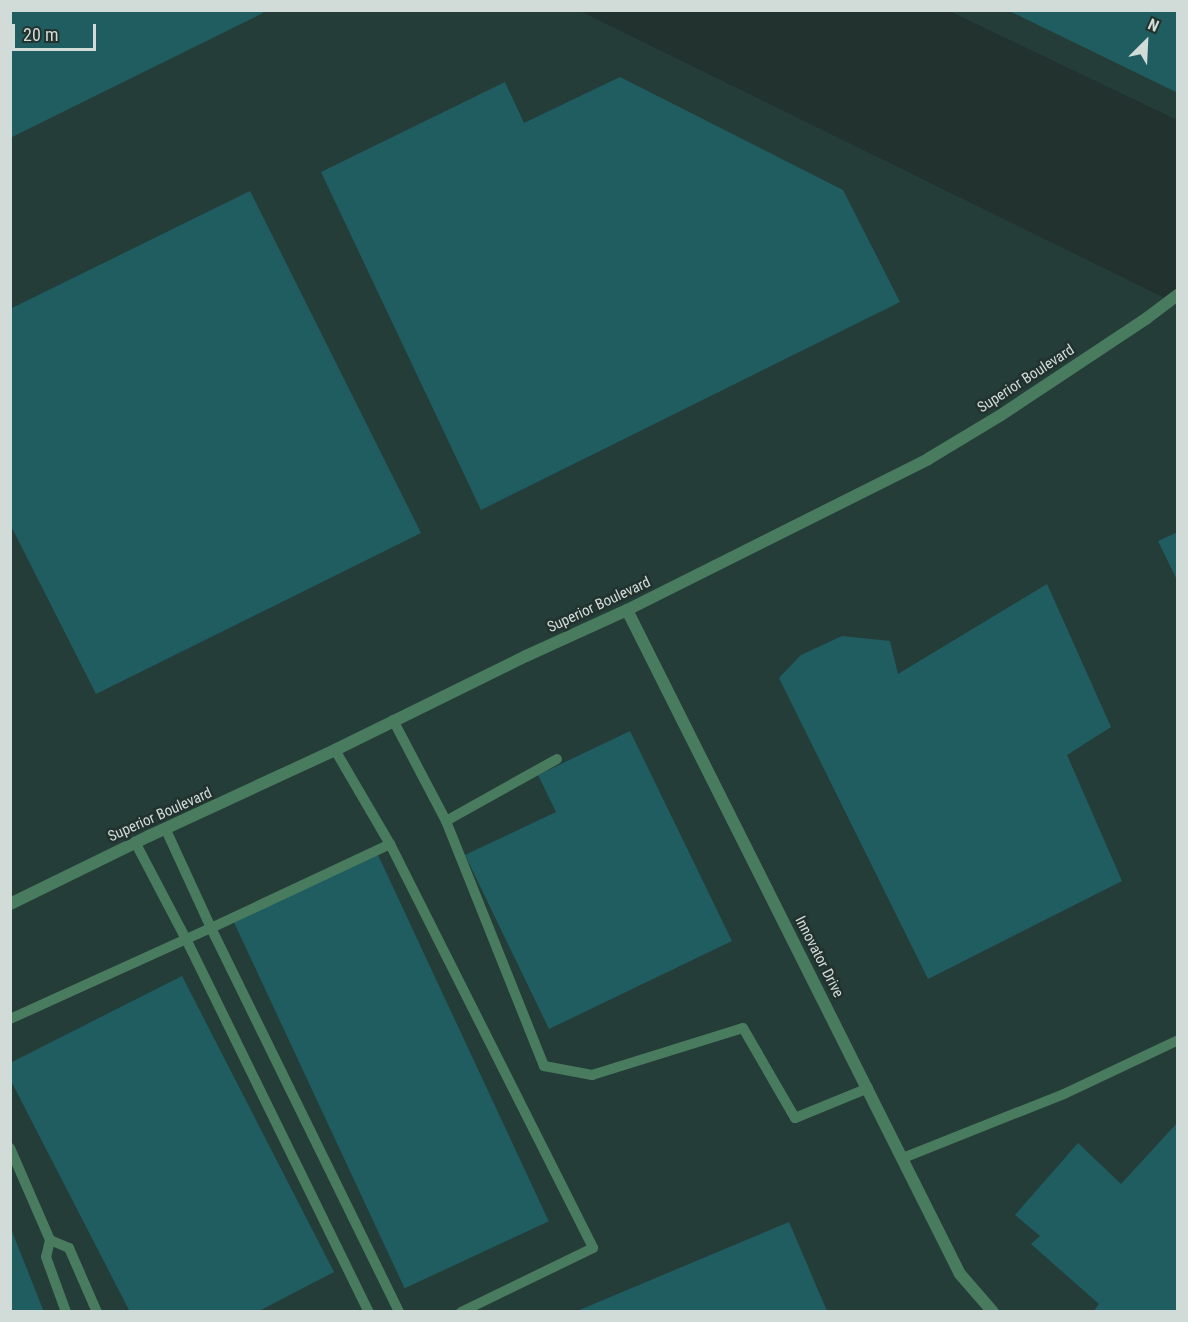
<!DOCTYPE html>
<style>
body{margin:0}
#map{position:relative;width:1188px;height:1322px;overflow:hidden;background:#22322e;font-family:"Roboto Condensed",sans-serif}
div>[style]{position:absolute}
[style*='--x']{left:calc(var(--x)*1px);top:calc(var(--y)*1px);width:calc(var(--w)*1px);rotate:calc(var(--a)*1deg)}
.built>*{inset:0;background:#243d38}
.building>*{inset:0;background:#205d61;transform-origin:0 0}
.service>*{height:10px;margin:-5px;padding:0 5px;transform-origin:5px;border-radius:5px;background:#497c5e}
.minor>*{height:12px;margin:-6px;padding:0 6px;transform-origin:6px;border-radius:6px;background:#497c5e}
span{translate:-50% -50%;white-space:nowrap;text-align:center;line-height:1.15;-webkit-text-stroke:5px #22322e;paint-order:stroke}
.street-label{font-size:15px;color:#d1dbd8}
.frame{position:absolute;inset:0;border:12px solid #d1dbd8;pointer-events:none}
.north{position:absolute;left:1116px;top:12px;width:60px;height:60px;-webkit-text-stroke:4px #22322e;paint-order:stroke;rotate:24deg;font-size:16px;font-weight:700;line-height:24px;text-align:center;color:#d1dbd8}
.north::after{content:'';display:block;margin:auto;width:21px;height:27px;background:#d1dbd8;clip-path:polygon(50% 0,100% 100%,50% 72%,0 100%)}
.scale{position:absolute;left:12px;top:24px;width:84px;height:27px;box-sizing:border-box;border:3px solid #d1dbd8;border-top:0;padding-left:8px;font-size:18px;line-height:21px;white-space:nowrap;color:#d1dbd8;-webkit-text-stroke:4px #22322e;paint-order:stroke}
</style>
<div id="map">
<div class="built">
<div style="clip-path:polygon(10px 11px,580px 11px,1177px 304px,1177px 1311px,11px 1311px)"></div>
<div style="clip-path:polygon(949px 11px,1177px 11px,1177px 120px)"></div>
</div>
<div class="building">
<div style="clip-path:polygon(10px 10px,262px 10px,263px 13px,10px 138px)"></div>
<div style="clip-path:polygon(1007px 10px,1178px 10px,1178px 93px)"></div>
<div style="clip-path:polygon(620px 77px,843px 190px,900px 302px,481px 510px,321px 172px,505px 82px,524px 123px)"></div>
<div style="clip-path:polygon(250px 191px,421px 533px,96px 694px,10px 524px,10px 309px)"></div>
<div style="clip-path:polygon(1178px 532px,1178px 582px,1158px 541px)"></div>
<div style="clip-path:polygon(1047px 584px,1111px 727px,1067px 755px,1122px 881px,928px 979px,779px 678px,801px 655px,842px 636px,890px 641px,898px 674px)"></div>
<div style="clip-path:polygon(630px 731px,732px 941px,549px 1029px,465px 855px,556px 812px,538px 775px)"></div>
<div style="left:378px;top:855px;width:404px;height:159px;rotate:65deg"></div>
<div style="clip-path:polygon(182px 976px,334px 1272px,257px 1312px,130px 1312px,10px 1079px,10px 1063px)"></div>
<div style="clip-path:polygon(1178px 1122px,1178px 1312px,1093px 1312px,1099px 1304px,1031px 1244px,1040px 1236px,1015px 1215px,1078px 1143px,1121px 1184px)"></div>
<div style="clip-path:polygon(789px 1222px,827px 1311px,577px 1311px)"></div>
<div style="clip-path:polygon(10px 1229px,11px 1229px,44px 1312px,10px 1312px)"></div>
</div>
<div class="service">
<div style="--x:393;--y:720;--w:114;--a:62.3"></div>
<div style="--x:446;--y:821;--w:127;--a:-29.2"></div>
<div style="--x:335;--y:750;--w:109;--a:59.7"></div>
<div style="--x:390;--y:844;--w:452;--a:63.3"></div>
<div style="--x:593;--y:1248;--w:147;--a:154.1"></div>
<div style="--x:446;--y:821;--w:264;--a:68.2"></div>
<div style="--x:544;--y:1066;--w:49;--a:10.6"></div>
<div style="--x:592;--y:1075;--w:158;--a:-17.3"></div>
<div style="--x:743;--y:1028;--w:104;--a:60"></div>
<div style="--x:795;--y:1118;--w:79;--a:-22.3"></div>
<div style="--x:166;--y:830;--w:108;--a:65.3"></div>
<div style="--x:211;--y:928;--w:198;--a:-25.1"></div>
<div style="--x:135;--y:842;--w:110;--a:62.3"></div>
<div style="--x:186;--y:939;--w:415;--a:63.9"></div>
<div style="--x:10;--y:1019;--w:221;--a:-24.4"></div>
<div style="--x:211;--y:928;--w:428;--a:63.9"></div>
<div style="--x:10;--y:1148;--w:100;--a:66.5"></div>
<div style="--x:50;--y:1240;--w:21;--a:23"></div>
<div style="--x:69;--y:1248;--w:70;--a:66.4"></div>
<div style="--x:903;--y:1158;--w:173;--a:-21.7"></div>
<div style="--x:1064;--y:1094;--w:126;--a:-25.3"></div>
<div style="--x:50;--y:1240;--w:17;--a:103"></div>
<div style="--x:46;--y:1257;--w:59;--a:70"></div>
</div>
<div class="minor">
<div style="--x:627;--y:610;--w:743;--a:63.37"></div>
<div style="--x:960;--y:1274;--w:50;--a:49"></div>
<div style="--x:10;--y:904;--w:155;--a:-26.1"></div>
<div style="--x:149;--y:836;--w:205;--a:-24.8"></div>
<div style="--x:335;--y:750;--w:213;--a:-26.2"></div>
<div style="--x:526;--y:656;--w:111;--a:-24.5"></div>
<div style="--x:627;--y:610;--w:337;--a:-26.6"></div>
<div style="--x:928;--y:459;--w:85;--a:-31.1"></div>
<div style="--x:1001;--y:415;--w:175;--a:-33.6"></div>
<div style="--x:1147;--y:318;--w:39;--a:-37"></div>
</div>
<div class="street-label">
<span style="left:1026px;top:379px;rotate:-33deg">Superior Boulevard</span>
<span style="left:599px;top:605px;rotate:-25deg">Superior Boulevard</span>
<span style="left:160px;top:815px;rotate:-24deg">Superior Boulevard</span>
<span style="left:819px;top:957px;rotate:63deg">Innovator Drive</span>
</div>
<div class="frame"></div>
<div class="north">N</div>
<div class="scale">20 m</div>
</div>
